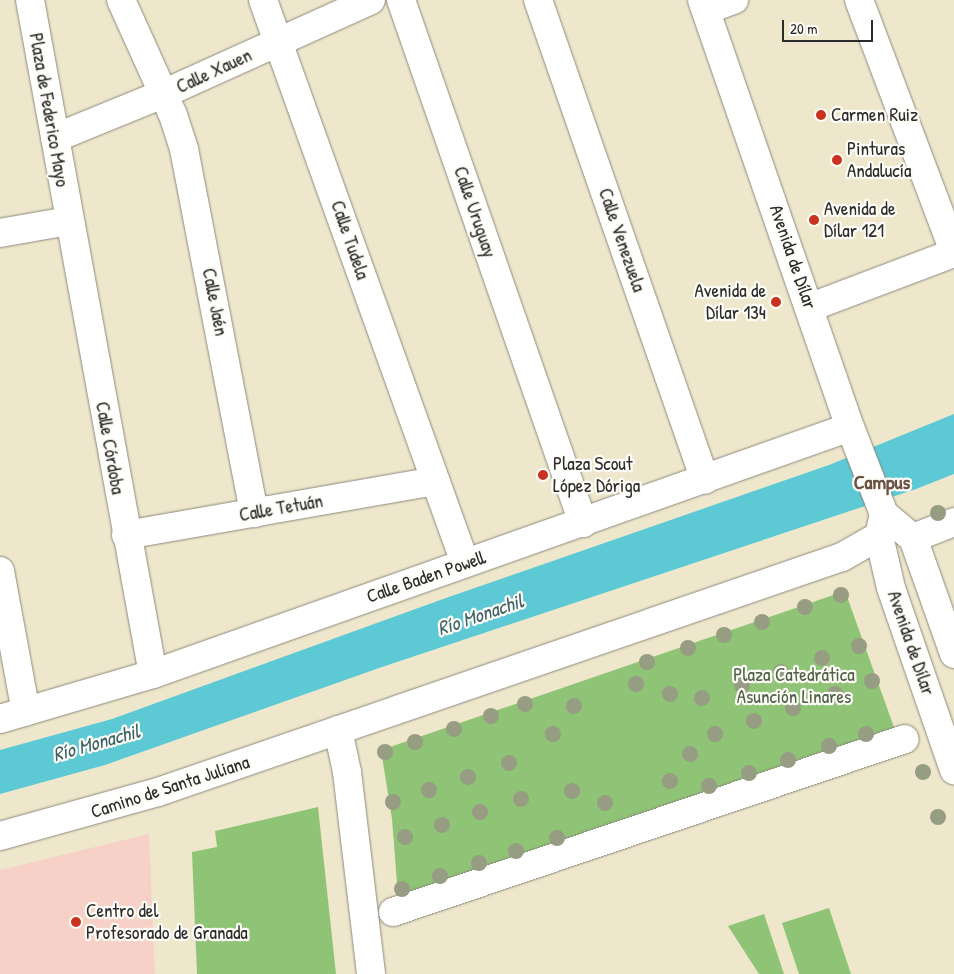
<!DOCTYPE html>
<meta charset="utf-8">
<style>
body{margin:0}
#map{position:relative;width:954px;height:974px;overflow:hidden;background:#efe7cc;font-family:"Patrick Hand",sans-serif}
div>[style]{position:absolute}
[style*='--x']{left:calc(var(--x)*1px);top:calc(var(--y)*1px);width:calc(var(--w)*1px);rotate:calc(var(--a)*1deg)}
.built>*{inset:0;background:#f7d1c7}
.green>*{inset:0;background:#8fc476}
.water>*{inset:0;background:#5dc9d5}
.roads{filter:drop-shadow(0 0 1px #8d897c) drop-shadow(0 0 1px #8d897c)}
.pedestrian>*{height:28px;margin:-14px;padding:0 14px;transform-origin:14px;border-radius:14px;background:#fff}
.minor>*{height:28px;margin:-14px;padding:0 14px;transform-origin:14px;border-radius:14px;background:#fff}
.tertiary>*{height:28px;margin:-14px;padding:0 14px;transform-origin:14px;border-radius:14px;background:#fff}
.secondary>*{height:28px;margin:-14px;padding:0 14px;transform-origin:14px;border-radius:14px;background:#fff}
.primary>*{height:28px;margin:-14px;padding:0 14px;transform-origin:14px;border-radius:14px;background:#fff}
.trees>*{width:16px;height:16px;margin:-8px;border-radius:50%;background:#969d82}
.dots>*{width:14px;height:14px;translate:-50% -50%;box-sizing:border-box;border:2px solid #fdfcf7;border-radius:50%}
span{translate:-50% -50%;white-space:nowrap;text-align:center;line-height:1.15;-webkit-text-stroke:4.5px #fdfcf7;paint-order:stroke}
.street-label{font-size:19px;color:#2b2b2b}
.poi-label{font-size:19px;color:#2b2b2b}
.left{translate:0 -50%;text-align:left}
.right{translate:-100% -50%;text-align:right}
.park-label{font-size:19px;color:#4e6145}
.neighbourhood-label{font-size:20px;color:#695144;font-weight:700}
.water-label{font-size:20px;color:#3c6266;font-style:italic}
.scale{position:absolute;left:782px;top:20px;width:91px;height:22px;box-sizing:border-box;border:2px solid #2b2b2b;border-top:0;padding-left:6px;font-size:15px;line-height:18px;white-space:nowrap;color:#2b2b2b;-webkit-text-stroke:4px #fdfcf7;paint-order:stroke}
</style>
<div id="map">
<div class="built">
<div style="clip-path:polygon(149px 834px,155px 974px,0 974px,0 870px)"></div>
</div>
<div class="green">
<div style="clip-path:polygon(845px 591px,895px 730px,398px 896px,392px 819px,381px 750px)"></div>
<div style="clip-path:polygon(318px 807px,336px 974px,197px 974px,192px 852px,217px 847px,215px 831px)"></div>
<div style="clip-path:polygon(829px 908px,851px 974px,799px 974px,782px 923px)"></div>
<div style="clip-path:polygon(764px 914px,784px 974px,759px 974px,728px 926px)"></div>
</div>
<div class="water">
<div style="clip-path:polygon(954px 414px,954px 474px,916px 489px,382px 667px,105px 765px,0 794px,0 750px,112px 719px,443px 599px,829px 465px)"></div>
</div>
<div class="roads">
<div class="pedestrian">
<div style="--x:393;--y:912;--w:540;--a:-18.67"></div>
</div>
<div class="minor">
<div style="--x:30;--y:0;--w:685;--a:79.66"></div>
<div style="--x:121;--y:0;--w:126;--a:65.7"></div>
<div style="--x:173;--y:115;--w:36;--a:72"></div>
<div style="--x:184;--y:149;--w:371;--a:79.1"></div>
<div style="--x:263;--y:0;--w:598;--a:70.26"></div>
<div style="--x:401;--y:0;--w:554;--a:70.81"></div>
<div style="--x:538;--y:0;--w:508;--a:70.82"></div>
<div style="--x:859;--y:0;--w:268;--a:69.3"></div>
<div style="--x:706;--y:10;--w:30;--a:-20"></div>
<div style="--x:55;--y:138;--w:117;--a:-22.2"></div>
<div style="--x:163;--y:94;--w:228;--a:-24.3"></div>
<div style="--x:0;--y:233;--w:70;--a:-9.9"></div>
<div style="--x:126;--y:535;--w:314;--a:-9.9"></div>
<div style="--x:0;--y:571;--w:143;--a:79.6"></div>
<div style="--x:338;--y:730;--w:43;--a:77.9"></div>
<div style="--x:347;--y:772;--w:203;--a:83.2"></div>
</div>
<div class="tertiary">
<div style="--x:811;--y:307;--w:153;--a:-20.7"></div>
<div style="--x:913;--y:538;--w:44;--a:-21.3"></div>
</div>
<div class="secondary">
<div style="--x:0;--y:719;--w:159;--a:-16.4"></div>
<div style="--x:153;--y:674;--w:739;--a:-19.51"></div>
<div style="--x:0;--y:836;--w:164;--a:-15.6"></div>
<div style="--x:158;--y:792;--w:723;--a:-18.96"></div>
<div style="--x:842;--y:557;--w:43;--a:-29.6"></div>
</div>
<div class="primary">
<div style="--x:702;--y:0;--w:452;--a:70.9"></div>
<div style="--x:850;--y:427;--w:93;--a:68.7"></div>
<div style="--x:884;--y:514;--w:38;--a:40"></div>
<div style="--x:913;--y:538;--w:123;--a:70.5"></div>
<div style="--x:884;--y:514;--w:23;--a:103"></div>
<div style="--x:879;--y:536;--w:53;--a:77"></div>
<div style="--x:891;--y:588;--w:193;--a:70.9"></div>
</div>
</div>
<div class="trees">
<div style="left:938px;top:513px"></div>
<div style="left:841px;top:595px"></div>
<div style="left:805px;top:607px"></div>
<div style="left:762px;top:622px"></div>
<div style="left:724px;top:635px"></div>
<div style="left:859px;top:646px"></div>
<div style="left:688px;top:648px"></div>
<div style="left:822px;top:658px"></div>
<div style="left:647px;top:662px"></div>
<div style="left:781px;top:672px"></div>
<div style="left:872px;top:681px"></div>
<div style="left:636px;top:684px"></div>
<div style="left:742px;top:685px"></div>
<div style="left:670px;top:694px"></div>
<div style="left:835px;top:694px"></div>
<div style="left:702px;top:698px"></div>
<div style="left:525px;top:704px"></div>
<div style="left:574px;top:706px"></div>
<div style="left:793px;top:708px"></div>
<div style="left:491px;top:716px"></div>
<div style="left:754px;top:721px"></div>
<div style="left:454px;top:729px"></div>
<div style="left:553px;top:734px"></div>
<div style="left:715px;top:734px"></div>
<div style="left:866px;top:734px"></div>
<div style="left:415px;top:742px"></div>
<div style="left:829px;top:746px"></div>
<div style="left:385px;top:752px"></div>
<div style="left:690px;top:754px"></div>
<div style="left:788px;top:760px"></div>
<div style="left:509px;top:763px"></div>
<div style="left:923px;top:772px"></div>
<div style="left:749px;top:773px"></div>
<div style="left:468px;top:777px"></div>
<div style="left:670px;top:781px"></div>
<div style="left:709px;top:786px"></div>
<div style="left:429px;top:790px"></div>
<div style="left:572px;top:791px"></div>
<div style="left:521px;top:799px"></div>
<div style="left:393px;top:802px"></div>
<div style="left:605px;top:803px"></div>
<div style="left:480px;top:812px"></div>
<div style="left:938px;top:817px"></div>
<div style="left:442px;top:825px"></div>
<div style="left:405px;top:837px"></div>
<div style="left:557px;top:838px"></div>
<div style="left:516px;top:851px"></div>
<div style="left:479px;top:863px"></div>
<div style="left:440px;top:876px"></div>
<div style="left:402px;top:889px"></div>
</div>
<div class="dots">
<div style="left:821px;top:115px;background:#c8321e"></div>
<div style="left:837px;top:160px;background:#c8321e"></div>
<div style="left:814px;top:220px;background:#c8321e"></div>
<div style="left:776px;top:302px;background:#c8321e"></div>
<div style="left:543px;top:475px;background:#c8321e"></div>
<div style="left:76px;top:922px;background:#c8321e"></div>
</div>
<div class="street-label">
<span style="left:214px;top:71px;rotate:-25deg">Calle Xauen</span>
<span style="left:49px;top:110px;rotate:80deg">Plaza de Federico Mayo</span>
<span style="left:475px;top:212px;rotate:71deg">Calle Uruguay</span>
<span style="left:350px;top:240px;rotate:71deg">Calle Tudela</span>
<span style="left:622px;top:240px;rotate:71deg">Calle Venezuela</span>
<span style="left:793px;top:257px;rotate:71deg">Avenida de Dílar</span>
<span style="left:215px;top:302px;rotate:79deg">Calle Jaén</span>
<span style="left:110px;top:448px;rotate:80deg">Calle Córdoba</span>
<span style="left:281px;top:508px;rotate:-10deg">Calle Tetuán</span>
<span style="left:426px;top:577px;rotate:-19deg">Calle Baden Powell</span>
<span style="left:911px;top:643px;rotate:71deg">Avenida de Dílar</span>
<span style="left:170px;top:787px;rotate:-18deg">Camino de Santa Juliana</span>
</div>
<div class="poi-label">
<span class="left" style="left:831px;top:115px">Carmen Ruiz</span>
<span class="left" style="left:847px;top:160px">Pinturas<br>Andalucía</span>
<span class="left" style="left:824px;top:220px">Avenida de<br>Dílar 121</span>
<span class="right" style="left:766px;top:302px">Avenida de<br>Dílar 134</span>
<span class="left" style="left:553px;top:475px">Plaza Scout<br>López Dóriga</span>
<span class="left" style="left:86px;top:922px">Centro del<br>Profesorado de Granada</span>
</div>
<div class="park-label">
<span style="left:794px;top:686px">Plaza Catedrática<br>Asunción Linares</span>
</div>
<div class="neighbourhood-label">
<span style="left:882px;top:481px">Campus</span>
</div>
<div class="water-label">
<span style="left:480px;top:614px;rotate:-19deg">Río Monachil</span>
<span style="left:96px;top:742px;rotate:-16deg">Río Monachil</span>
</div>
<div class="scale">20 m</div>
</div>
